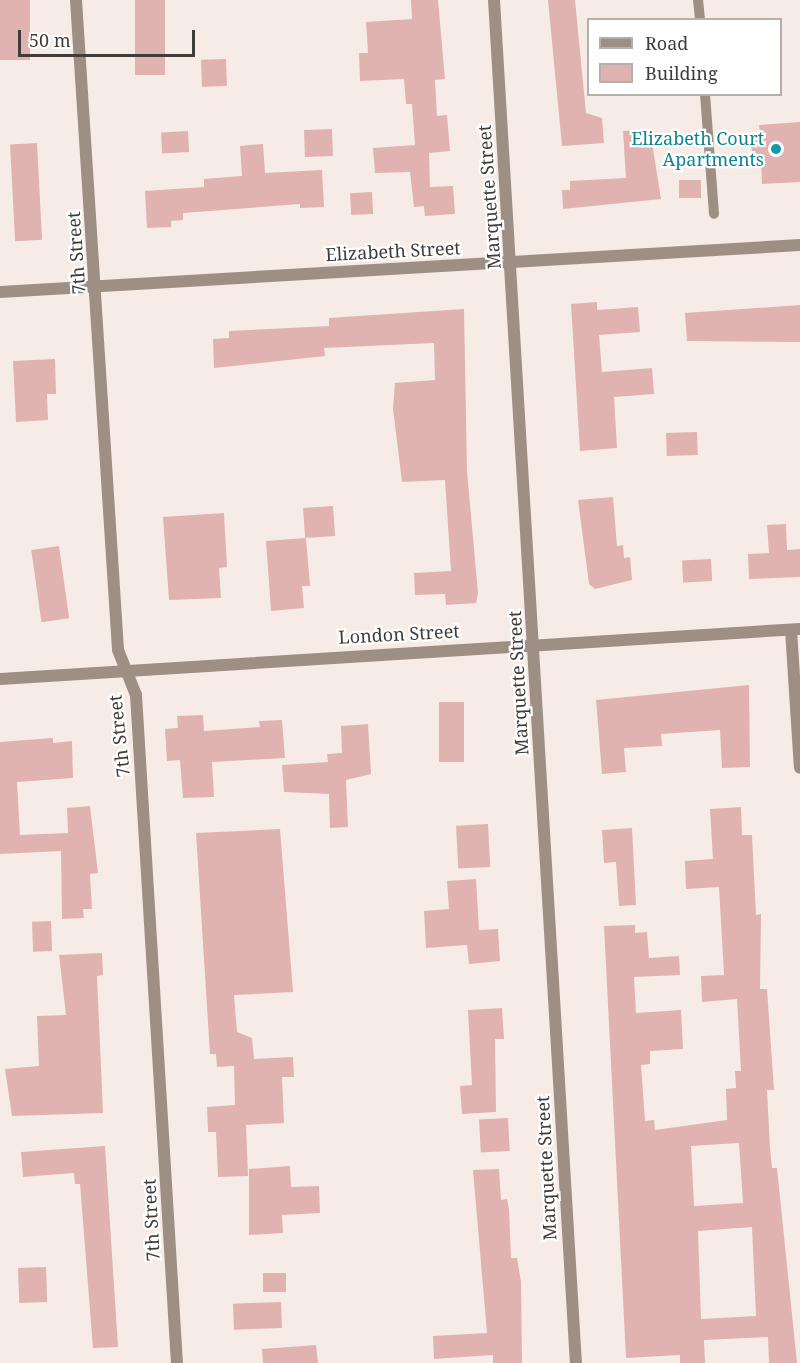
<!DOCTYPE html>
<style>
body{margin:0}
#map{position:relative;width:800px;height:1363px;overflow:hidden;background:#f6ece5;font-family:"Noto Serif",serif}
div>[style]{position:absolute}
[style*='--x']{left:calc(var(--x)*1px);top:calc(var(--y)*1px);width:calc(var(--w)*1px);rotate:calc(var(--a)*1deg)}
.building>*{inset:0;background:#e0b3b1;transform-origin:0 0}
.service>*{height:10px;margin:-5px;padding:0 5px;transform-origin:5px;border-radius:5px;background:#9d8f84}
.minor>*{height:12px;margin:-6px;padding:0 6px;transform-origin:6px;border-radius:6px;background:#9d8f84}
.tertiary>*{height:12px;margin:-6px;padding:0 6px;transform-origin:6px;border-radius:6px;background:#9d8f84}
.dots>*{width:16px;height:16px;translate:-50% -50%;box-sizing:border-box;border:3px solid #fff;border-radius:50%}
span{translate:-50% -50%;white-space:nowrap;text-align:center;line-height:1.15;-webkit-text-stroke:4.5px #fff;paint-order:stroke}
.culture-label{font-size:18px;color:#0d838f}
.right{translate:-100% -50%;text-align:right}
.street-label{font-size:18px;color:#403c39}
.legend{position:absolute;left:587px;top:18px;width:195px;height:78px;box-sizing:border-box;background:#fff;border:2px solid #b3b1b0;margin:0;padding:8px 10px;list-style:none;font-size:18px;color:#403c39}
.legend li{display:flex;align-items:center;gap:12px;height:30px}
.legend b{width:30px;border:2px solid #b3b1b0}
.scale{position:absolute;left:18px;top:30px;width:177px;height:27px;box-sizing:border-box;border:3px solid #403c39;border-top:0;padding-left:8px;font-size:18px;line-height:21px;white-space:nowrap;color:#403c39;-webkit-text-stroke:4px #fff;paint-order:stroke}
</style>
<div id="map">
<div class="building">
<div style="left:0;top:0;width:30px;height:60px"></div>
<div style="left:135px;top:0;width:30px;height:75px"></div>
<div style="clip-path:polygon(411px 0,438px 0,445px 79px,435px 80px,437px 116px,447px 115px,450px 151px,429px 153px,430px 187px,453px 186px,455px 214px,425px 216px,424px 206px,414px 207px,410px 172px,375px 173px,373px 148px,415px 145px,412px 104px,406px 104px,404px 79px,360px 81px,359px 53px,368px 53px,366px 22px,412px 19px)"></div>
<div style="clip-path:polygon(548px 0,575px 0,586px 113px,602px 118px,604px 143px,562px 146px)"></div>
<div style="left:226px;top:59px;width:27px;height:25px;rotate:88deg"></div>
<div style="clip-path:polygon(800px 122px,800px 182px,762px 184px,761px 161px,752px 162px,751px 136px,760px 135px,759px 125px)"></div>
<div style="left:332px;top:129px;width:27px;height:28px;rotate:88deg"></div>
<div style="clip-path:polygon(650px 130px,661px 199px,563px 209px,562px 190px,570px 190px,570px 181px,626px 178px,623px 131px)"></div>
<div style="left:188px;top:131px;width:21px;height:27px;rotate:87deg"></div>
<div style="left:37px;top:143px;width:97px;height:27px;rotate:87deg"></div>
<div style="clip-path:polygon(263px 144px,265px 173px,322px 170px,324px 207px,300px 208px,300px 204px,183px 213px,183px 220px,171px 221px,171px 227px,147px 228px,145px 191px,204px 187px,204px 179px,242px 176px,240px 146px)"></div>
<div style="left:701px;top:180px;width:18px;height:22px;rotate:90deg"></div>
<div style="left:372px;top:192px;width:22px;height:22px;rotate:87deg"></div>
<div style="clip-path:polygon(597px 302px,597px 310px,638px 307px,640px 332px,599px 335px,602px 372px,652px 368px,654px 394px,614px 397px,617px 448px,580px 451px,571px 304px)"></div>
<div style="clip-path:polygon(800px 305px,800px 342px,687px 341px,685px 313px)"></div>
<div style="clip-path:polygon(464px 309px,467px 471px,478px 593px,476px 603px,446px 605px,445px 594px,415px 595px,414px 573px,451px 571px,445px 480px,402px 482px,393px 409px,395px 383px,435px 380px,434px 343px,324px 348px,325px 356px,214px 368px,213px 339px,229px 338px,229px 331px,329px 326px,329px 318px)"></div>
<div style="clip-path:polygon(55px 359px,56px 394px,47px 394px,48px 420px,16px 422px,13px 361px)"></div>
<div style="left:697px;top:432px;width:23px;height:31px;rotate:88deg"></div>
<div style="clip-path:polygon(613px 497px,617px 546px,623px 545px,624px 558px,630px 557px,632px 580px,595px 589px,589px 584px,578px 500px)"></div>
<div style="left:333px;top:506px;width:30px;height:30px;rotate:86deg"></div>
<div style="clip-path:polygon(224px 513px,227px 567px,219px 568px,221px 598px,169px 600px,163px 517px)"></div>
<div style="clip-path:polygon(786px 524px,787px 550px,800px 549px,800px 577px,749px 579px,748px 554px,769px 553px,767px 525px)"></div>
<div style="clip-path:polygon(306px 538px,310px 586px,302px 586px,304px 608px,271px 611px,266px 541px)"></div>
<div style="left:59px;top:546px;width:73px;height:28px;rotate:82deg"></div>
<div style="left:711px;top:559px;width:22px;height:29px;rotate:87deg"></div>
<div style="clip-path:polygon(749px 685px,750px 767px,722px 768px,720px 730px,661px 734px,662px 746px,624px 748px,626px 772px,602px 774px,596px 700px)"></div>
<div style="left:464px;top:702px;width:60px;height:25px;rotate:90deg"></div>
<div style="clip-path:polygon(203px 715px,204px 731px,260px 727px,259px 721px,282px 720px,285px 758px,212px 762px,214px 797px,183px 798px,180px 760px,167px 761px,165px 729px,178px 728px,177px 716px)"></div>
<div style="clip-path:polygon(368px 724px,371px 774px,346px 780px,348px 827px,330px 828px,329px 794px,284px 792px,282px 765px,328px 762px,327px 754px,342px 753px,341px 726px)"></div>
<div style="clip-path:polygon(53px 738px,53px 743px,72px 741px,73px 778px,17px 782px,20px 835px,68px 833px,67px 808px,90px 806px,98px 873px,90px 874px,92px 909px,83px 909px,84px 918px,62px 919px,61px 851px,0 854px,0 742px)"></div>
<div style="clip-path:polygon(evenodd,741px 807px,742px 835px,752px 835px,756px 915px,761px 914px,760px 989px,767px 989px,774px 1090px,767px 1090px,770px 1148px,772px 1168px,777px 1168px,797px 1363px,769px 1363px,768px 1337px,704px 1340px,705px 1363px,680px 1363px,680px 1355px,626px 1358px,604px 926px,635px 925px,635px 933px,647px 932px,649px 958px,679px 956px,680px 975px,634px 977px,636px 1013px,681px 1010px,683px 1049px,650px 1051px,650px 1064px,641px 1065px,645px 1121px,654px 1120px,655px 1130px,727px 1120px,726px 1089px,736px 1088px,735px 1071px,741px 1071px,737px 999px,702px 1002px,701px 976px,724px 975px,719px 887px,686px 889px,685px 861px,713px 859px,710px 809px,741px 807px,739px 1143px,743px 1203px,694px 1206px,691px 1146px,739px 1143px,741px 807px,752px 1227px,756px 1316px,701px 1319px,698px 1231px,752px 1227px)"></div>
<div style="left:488px;top:824px;width:43px;height:32px;rotate:87deg"></div>
<div style="clip-path:polygon(632px 828px,636px 905px,619px 906px,616px 862px,604px 863px,602px 830px)"></div>
<div style="clip-path:polygon(280px 829px,293px 992px,234px 995px,237px 1032px,252px 1038px,254px 1059px,293px 1057px,294px 1077px,282px 1077px,284px 1123px,246px 1125px,248px 1176px,218px 1177px,216px 1132px,208px 1132px,207px 1107px,235px 1105px,234px 1066px,217px 1067px,216px 1054px,210px 1054px,196px 833px)"></div>
<div style="clip-path:polygon(476px 879px,479px 930px,498px 929px,500px 961px,469px 964px,467px 945px,426px 948px,424px 911px,449px 909px,447px 881px)"></div>
<div style="left:51px;top:921px;width:30px;height:19px;rotate:88deg"></div>
<div style="clip-path:polygon(102px 953px,103px 975px,97px 976px,103px 1113px,12px 1116px,5px 1069px,39px 1066px,37px 1016px,66px 1015px,59px 955px)"></div>
<div style="clip-path:polygon(502px 1008px,504px 1039px,495px 1039px,496px 1112px,462px 1114px,460px 1086px,472px 1085px,468px 1010px)"></div>
<div style="left:508px;top:1118px;width:33px;height:29px;rotate:87deg"></div>
<div style="clip-path:polygon(105px 1146px,118px 1347px,93px 1348px,80px 1184px,75px 1184px,74px 1173px,23px 1177px,21px 1152px)"></div>
<div style="clip-path:polygon(290px 1166px,291px 1187px,319px 1186px,320px 1213px,282px 1215px,283px 1233px,249px 1235px,249px 1169px)"></div>
<div style="clip-path:polygon(499px 1169px,501px 1200px,507px 1199px,509px 1209px,511px 1258px,517px 1258px,521px 1282px,522px 1363px,493px 1363px,493px 1355px,434px 1359px,433px 1336px,487px 1333px,473px 1170px)"></div>
<div style="left:46px;top:1267px;width:35px;height:28px;rotate:88deg"></div>
<div style="left:263px;top:1273px;width:23px;height:19px"></div>
<div style="left:281px;top:1302px;width:26px;height:48px;rotate:88deg"></div>
<div style="clip-path:polygon(316px 1345px,318px 1363px,263px 1363px,262px 1349px)"></div>
</div>
<div class="service">
<div style="--x:698;--y:0;--w:20;--a:84"></div>
<div style="--x:705;--y:94;--w:120;--a:85.7"></div>
</div>
<div class="minor">
<div style="--x:494;--y:0;--w:1365;--a:86.56"></div>
<div style="--x:0;--y:292;--w:801;--a:-3.36"></div>
<div style="--x:791;--y:630;--w:138;--a:86.3"></div>
</div>
<div class="tertiary">
<div style="--x:76;--y:0;--w:651;--a:86.3"></div>
<div style="--x:118;--y:650;--w:48;--a:68.2"></div>
<div style="--x:136;--y:695;--w:669;--a:86.49"></div>
<div style="--x:0;--y:679;--w:802;--a:-3.58"></div>
</div>
<div class="dots">
<div style="left:776px;top:149px;background:#0f9aa8"></div>
</div>
<div class="culture-label">
<span class="right" style="left:764px;top:149px">Elizabeth Court<br>Apartments</span>
</div>
<div class="street-label">
<span style="left:489px;top:197px;rotate:-94deg">Marquette Street</span>
<span style="left:393px;top:251px;rotate:-3deg">Elizabeth Street</span>
<span style="left:76px;top:253px;rotate:-94deg">7th Street</span>
<span style="left:399px;top:634px;rotate:-3deg">London Street</span>
<span style="left:518px;top:683px;rotate:-93deg">Marquette Street</span>
<span style="left:119px;top:736px;rotate:-96deg">7th Street</span>
<span style="left:546px;top:1168px;rotate:-93deg">Marquette Street</span>
<span style="left:151px;top:1220px;rotate:-93deg">7th Street</span>
</div>
<ul class="legend">
<li><b style="height:8px;background:#9d8f84"></b>Road</li>
<li><b style="height:16px;background:#e0b3b1"></b>Building</li>
</ul>
<div class="scale">50 m</div>
</div>
